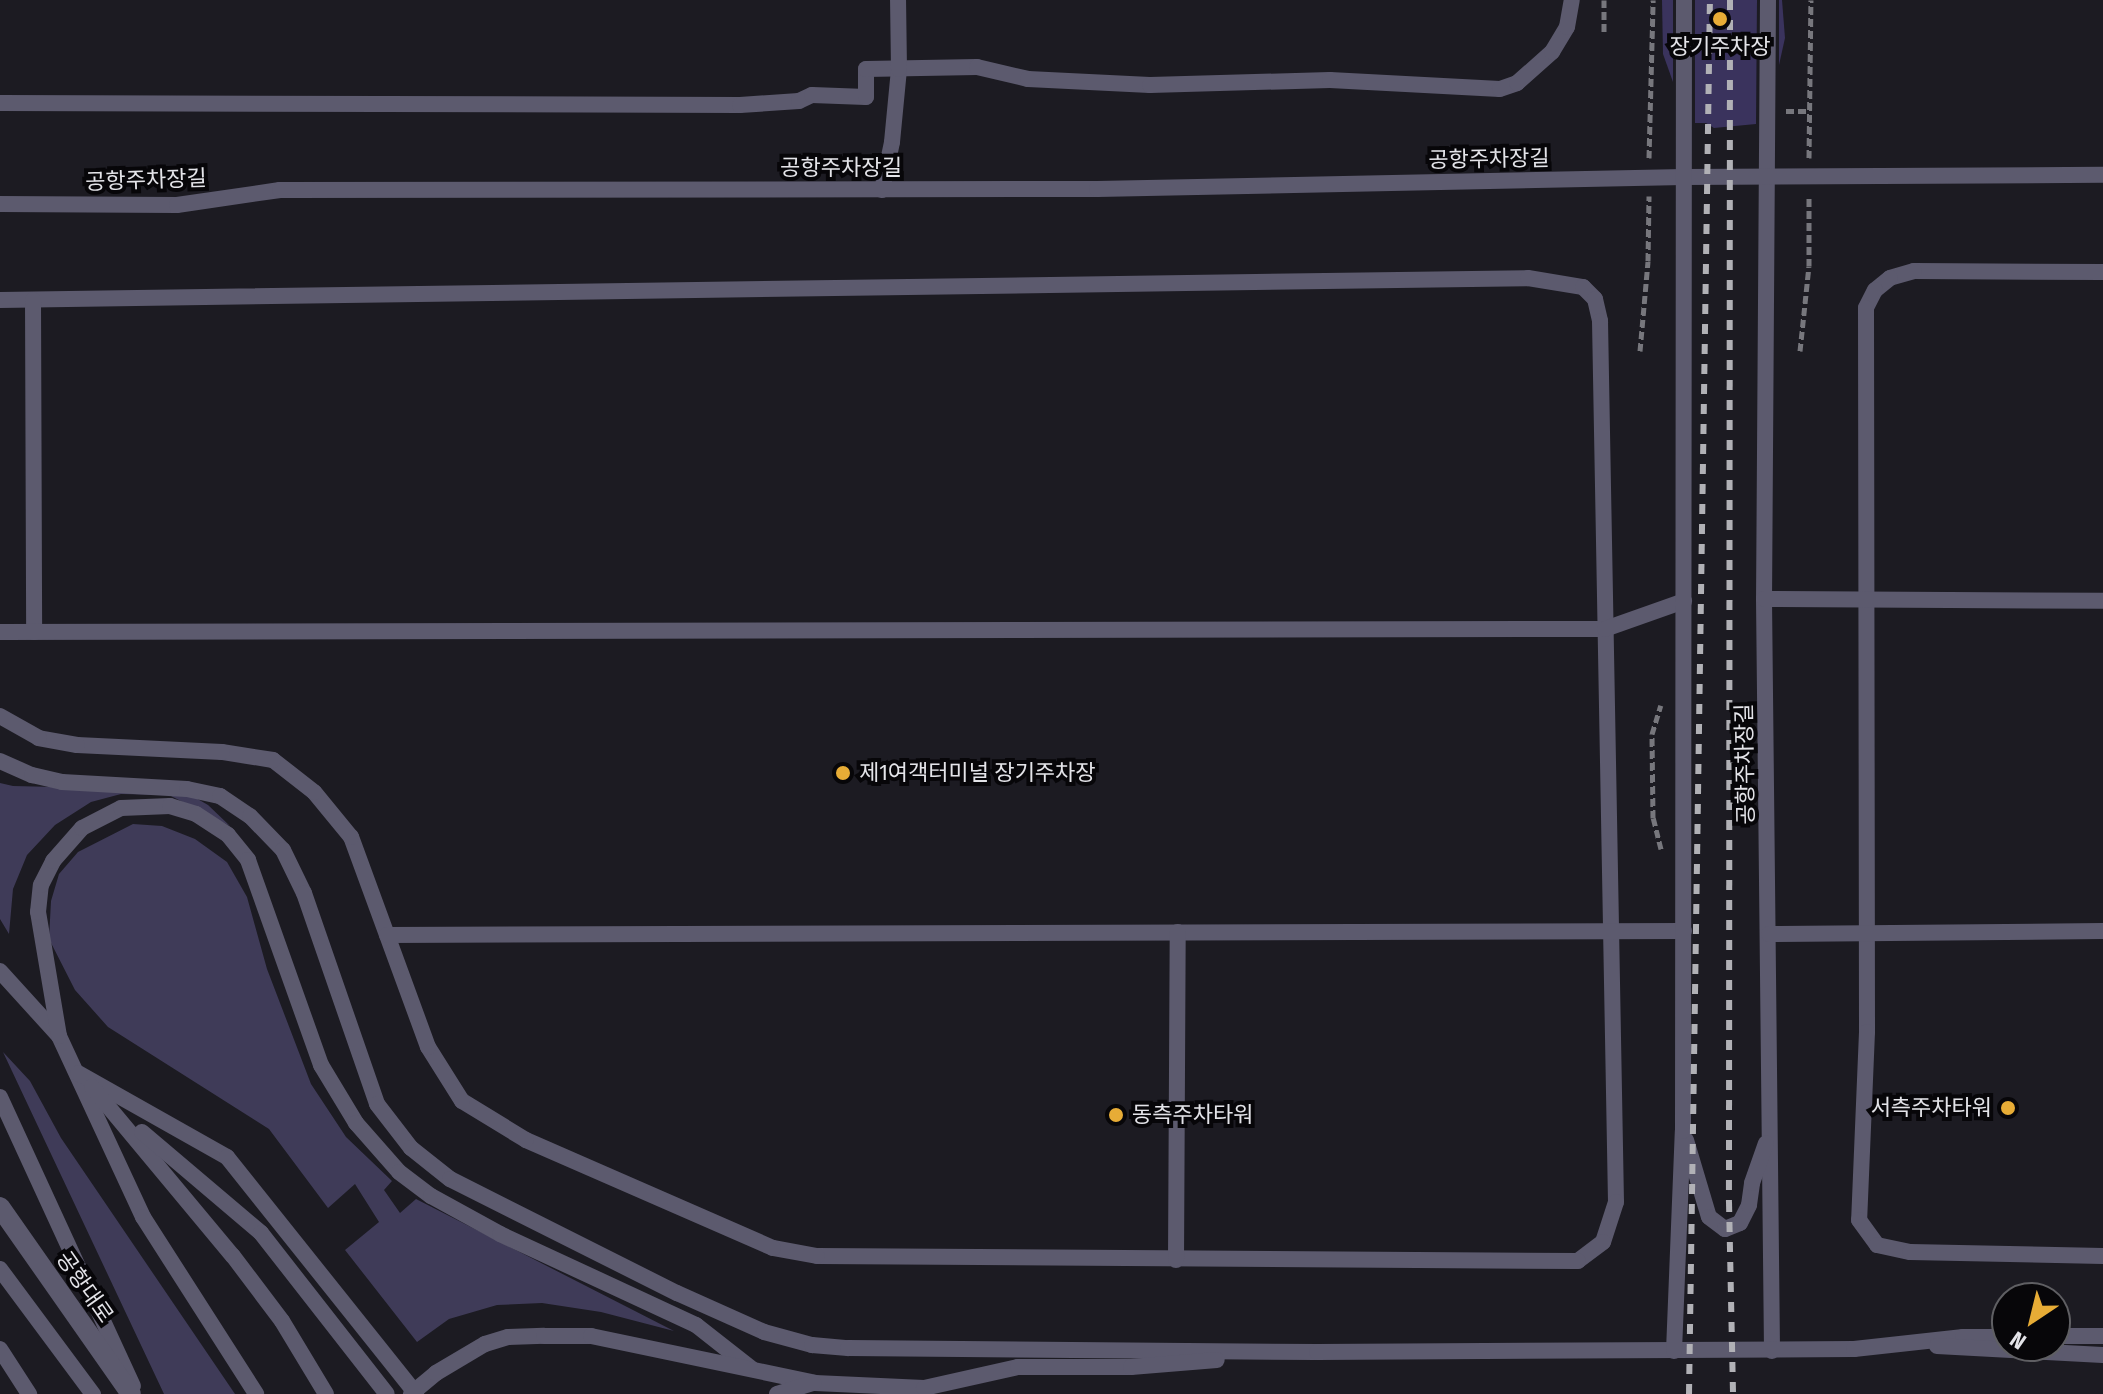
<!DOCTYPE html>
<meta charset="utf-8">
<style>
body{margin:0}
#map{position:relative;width:2103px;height:1394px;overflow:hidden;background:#1c1b22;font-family:"Fira Sans Condensed","Noto Sans KR",sans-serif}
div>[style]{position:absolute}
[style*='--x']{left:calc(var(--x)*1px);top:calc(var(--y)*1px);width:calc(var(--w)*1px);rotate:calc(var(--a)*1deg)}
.green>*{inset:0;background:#3f3b58}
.building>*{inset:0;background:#3a335d}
.path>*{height:5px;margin-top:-2.5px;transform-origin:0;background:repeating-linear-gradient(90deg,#77777d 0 8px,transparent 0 12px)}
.lane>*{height:16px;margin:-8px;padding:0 8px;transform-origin:8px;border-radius:8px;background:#5c5a6e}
.street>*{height:20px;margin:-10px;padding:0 10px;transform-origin:10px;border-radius:10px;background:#5c5a6e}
.rail>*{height:6px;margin-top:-3px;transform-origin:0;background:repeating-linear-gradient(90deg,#b1b1b6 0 10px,transparent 0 20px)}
.dots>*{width:22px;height:22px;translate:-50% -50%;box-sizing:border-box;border:4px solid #070609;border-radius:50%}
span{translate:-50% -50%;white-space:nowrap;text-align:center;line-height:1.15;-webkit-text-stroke:8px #070609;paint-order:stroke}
.poi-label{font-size:22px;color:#e4e4e9}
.left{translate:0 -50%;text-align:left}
.right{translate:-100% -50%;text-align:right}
.street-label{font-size:22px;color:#e4e4e9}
.north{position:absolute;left:1991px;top:1282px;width:80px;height:80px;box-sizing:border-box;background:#070609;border:2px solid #5f5f63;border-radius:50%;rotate:215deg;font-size:22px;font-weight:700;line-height:32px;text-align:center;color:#e4e4e9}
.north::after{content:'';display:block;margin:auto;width:28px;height:36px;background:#e7ac36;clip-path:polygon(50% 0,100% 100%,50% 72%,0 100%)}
</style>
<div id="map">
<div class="green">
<div style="clip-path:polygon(0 783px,13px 786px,182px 790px,208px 805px,230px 826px,169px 795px,121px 794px,91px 802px,55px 825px,27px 855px,13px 889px,9px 934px,0 919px)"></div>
<div style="clip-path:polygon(133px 824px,162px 826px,195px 839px,227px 862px,247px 897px,267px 969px,311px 1084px,346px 1137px,392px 1181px,384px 1190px,400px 1213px,416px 1199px,674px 1331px,601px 1312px,542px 1303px,497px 1305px,449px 1319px,417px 1342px,345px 1250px,379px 1222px,355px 1184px,328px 1208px,269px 1129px,108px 1027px,75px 990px,49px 939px,51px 901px,59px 874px,78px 852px)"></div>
<div style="clip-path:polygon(3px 1052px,30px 1081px,61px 1138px,235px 1394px,164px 1394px)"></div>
</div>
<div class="building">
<div style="clip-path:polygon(1662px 0,1673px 0,1673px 82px,1663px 54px)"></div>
<div style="clip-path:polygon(1695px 0,1757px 0,1756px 124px,1714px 128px,1706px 123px,1695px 123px)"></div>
<div style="clip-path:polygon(1779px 0,1782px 0,1785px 38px,1779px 65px)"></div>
</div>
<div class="path">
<div style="--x:1604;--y:0;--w:34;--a:90"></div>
<div style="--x:1786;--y:111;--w:23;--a:0"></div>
<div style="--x:1649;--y:158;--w:158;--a:-88.5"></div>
<div style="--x:1809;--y:158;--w:158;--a:-89.3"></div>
<div style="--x:1640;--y:351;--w:90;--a:-84.9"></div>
<div style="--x:1648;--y:261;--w:65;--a:-89.1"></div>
<div style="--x:1800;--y:351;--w:85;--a:-84"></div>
<div style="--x:1809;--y:266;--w:70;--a:-90"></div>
<div style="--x:1661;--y:849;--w:32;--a:-104"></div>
<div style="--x:1653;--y:818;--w:84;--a:-90.7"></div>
<div style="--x:1652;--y:734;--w:30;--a:-73"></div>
</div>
<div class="lane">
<div style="--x:1768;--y:0;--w:599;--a:90.38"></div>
<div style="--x:1764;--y:599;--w:752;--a:89.39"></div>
<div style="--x:0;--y:103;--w:740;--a:0.15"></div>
<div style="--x:740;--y:105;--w:59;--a:-3.9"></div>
<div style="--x:799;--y:101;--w:14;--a:-25"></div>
<div style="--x:812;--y:95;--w:54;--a:2.1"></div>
<div style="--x:866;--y:97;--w:28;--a:-90"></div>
<div style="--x:866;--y:69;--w:111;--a:-1"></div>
<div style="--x:977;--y:67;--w:52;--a:13.2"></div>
<div style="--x:1028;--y:79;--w:122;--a:2.8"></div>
<div style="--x:1150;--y:85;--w:180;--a:-1.6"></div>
<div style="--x:1330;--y:80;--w:170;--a:3"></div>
<div style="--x:1500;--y:89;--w:18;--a:-19"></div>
<div style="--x:1517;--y:83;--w:47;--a:-41.5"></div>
<div style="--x:1552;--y:52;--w:29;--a:-59"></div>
<div style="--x:1567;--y:27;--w:27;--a:-80"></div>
<div style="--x:882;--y:190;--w:49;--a:-78.2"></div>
<div style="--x:892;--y:142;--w:73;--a:-84.5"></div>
<div style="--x:899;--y:69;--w:69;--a:-90.8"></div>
<div style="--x:0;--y:204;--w:177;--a:0.3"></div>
<div style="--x:177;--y:205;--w:104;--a:-8.3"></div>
<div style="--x:280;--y:190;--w:817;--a:-0.07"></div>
<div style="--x:1097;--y:189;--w:587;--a:-1.17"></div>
<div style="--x:1684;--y:177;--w:419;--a:-0.3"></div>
<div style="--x:2103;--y:272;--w:189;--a:-179.7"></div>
<div style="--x:1914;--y:271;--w:25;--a:164"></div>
<div style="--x:1890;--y:278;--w:19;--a:141"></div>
<div style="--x:1875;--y:290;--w:20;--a:117"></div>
<div style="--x:1866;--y:308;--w:724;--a:89.92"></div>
<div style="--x:1867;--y:1032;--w:188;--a:92.4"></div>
<div style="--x:1859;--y:1220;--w:31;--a:54"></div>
<div style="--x:1877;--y:1245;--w:34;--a:12"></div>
<div style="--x:1910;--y:1252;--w:193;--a:1.2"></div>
<div style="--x:0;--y:300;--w:1528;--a:-0.82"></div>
<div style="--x:1528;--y:278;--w:56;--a:9.3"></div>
<div style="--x:1583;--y:287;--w:17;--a:45"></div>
<div style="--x:1595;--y:299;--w:23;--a:77"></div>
<div style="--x:1600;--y:321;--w:881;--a:88.96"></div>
<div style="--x:1616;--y:1202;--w:42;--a:108"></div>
<div style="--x:1603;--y:1242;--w:31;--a:143"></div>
<div style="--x:1578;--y:1261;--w:761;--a:-179.62"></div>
<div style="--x:817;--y:1256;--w:45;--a:-169.7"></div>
<div style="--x:773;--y:1248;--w:270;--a:-156.4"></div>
<div style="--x:526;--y:1140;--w:75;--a:-148.6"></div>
<div style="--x:462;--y:1101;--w:64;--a:-122.2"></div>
<div style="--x:428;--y:1047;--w:224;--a:-110.1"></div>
<div style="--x:351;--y:837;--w:58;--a:-129.4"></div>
<div style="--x:314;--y:792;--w:52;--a:-142"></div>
<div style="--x:273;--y:760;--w:52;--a:-171.1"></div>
<div style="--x:222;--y:752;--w:145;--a:-177.2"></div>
<div style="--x:77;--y:745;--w:39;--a:-170"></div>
<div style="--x:39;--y:738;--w:45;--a:-150.6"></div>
<div style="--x:33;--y:300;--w:332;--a:89.8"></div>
<div style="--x:1764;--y:599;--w:339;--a:0.3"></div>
<div style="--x:0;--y:632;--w:1605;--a:-0.11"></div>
<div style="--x:1605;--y:629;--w:84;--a:-19.5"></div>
<div style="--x:0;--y:761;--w:35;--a:24"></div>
<div style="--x:32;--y:775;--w:31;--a:13"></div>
<div style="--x:62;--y:782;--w:125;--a:3.2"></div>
<div style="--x:187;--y:789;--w:34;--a:12"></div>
<div style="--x:220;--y:796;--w:36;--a:34"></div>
<div style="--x:250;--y:816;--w:47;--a:45.9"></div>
<div style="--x:283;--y:850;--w:48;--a:64"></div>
<div style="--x:304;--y:893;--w:223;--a:70.9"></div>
<div style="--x:377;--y:1104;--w:56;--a:52.3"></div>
<div style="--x:411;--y:1148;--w:50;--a:38.5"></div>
<div style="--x:450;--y:1179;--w:254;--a:26.7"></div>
<div style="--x:677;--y:1293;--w:95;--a:24.1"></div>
<div style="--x:764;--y:1332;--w:50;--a:15.2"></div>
<div style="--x:812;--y:1345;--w:36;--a:5"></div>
<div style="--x:848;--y:1348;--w:469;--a:0.5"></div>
<div style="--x:1317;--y:1352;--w:537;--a:-0.32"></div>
<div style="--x:1854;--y:1349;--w:110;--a:-6.3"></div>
<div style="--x:1963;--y:1337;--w:44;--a:0"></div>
<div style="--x:1769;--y:934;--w:334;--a:-0.5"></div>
<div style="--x:387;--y:935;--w:1297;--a:-0.18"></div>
<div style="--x:0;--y:971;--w:88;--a:47.8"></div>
<div style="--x:59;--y:1036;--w:200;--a:65.1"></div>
<div style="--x:143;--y:1217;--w:210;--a:57.4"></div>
<div style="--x:59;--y:1036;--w:126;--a:-99.6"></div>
<div style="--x:38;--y:912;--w:27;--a:-84"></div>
<div style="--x:41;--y:885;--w:27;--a:-63"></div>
<div style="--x:53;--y:861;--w:44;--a:-48.7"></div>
<div style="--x:82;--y:828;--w:44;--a:-27.1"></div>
<div style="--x:121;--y:808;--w:49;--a:-2.3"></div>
<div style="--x:170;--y:806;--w:27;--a:17"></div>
<div style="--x:196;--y:814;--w:38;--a:33"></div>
<div style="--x:228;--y:835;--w:32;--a:51"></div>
<div style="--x:248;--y:860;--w:218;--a:70.4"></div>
<div style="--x:321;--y:1065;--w:68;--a:58.9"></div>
<div style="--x:356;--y:1123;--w:65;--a:48.7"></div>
<div style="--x:399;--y:1172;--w:40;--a:37"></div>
<div style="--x:431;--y:1196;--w:79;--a:28.8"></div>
<div style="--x:500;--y:1234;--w:216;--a:24.9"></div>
<div style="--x:696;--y:1325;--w:71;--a:38.2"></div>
<div style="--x:78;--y:1073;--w:171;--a:29.4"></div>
<div style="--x:227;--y:1157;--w:303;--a:51.4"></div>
<div style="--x:92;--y:1087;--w:220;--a:50.2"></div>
<div style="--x:233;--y:1256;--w:81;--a:53"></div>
<div style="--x:282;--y:1321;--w:85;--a:58.9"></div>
<div style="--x:0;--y:1097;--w:318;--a:65.3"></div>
<div style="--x:142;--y:1132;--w:156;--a:40.3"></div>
<div style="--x:261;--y:1233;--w:204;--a:52"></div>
<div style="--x:1686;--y:1140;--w:80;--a:73.4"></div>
<div style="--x:1709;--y:1217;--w:20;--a:37"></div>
<div style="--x:1725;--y:1229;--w:16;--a:-22"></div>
<div style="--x:1740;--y:1223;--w:20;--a:-63"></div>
<div style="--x:1749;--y:1205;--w:22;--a:-82"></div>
<div style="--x:1752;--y:1183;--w:42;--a:-70.7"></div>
<div style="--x:1176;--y:1260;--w:328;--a:-89.7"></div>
<div style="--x:0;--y:1269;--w:156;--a:53.4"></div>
<div style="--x:2055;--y:1336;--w:48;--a:0"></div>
<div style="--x:1937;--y:1346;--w:166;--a:3.1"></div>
<div style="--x:0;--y:1349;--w:54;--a:57.2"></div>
<div style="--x:1674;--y:1351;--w:220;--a:-87.7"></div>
<div style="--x:1683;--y:1131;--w:1131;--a:-89.95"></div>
<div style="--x:411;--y:1394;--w:33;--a:-40"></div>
<div style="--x:436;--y:1373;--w:57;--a:-30.6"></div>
<div style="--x:485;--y:1344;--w:24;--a:-17"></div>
<div style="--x:508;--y:1337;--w:36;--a:-2"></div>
<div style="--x:544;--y:1336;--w:47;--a:0"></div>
<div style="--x:591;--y:1336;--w:229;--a:11.8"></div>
<div style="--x:815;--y:1383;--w:109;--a:2.6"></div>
<div style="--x:924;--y:1388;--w:96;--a:-12.6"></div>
<div style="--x:1018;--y:1367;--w:113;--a:0"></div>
<div style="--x:1131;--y:1367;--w:86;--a:-4.7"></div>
<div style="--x:777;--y:1394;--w:38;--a:-17"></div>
</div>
<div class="street">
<div style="--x:0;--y:1207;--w:228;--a:55"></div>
</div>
<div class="rail">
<div style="--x:1730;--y:0;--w:1202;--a:90.05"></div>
<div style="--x:1729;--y:1202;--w:192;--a:88.8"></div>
<div style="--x:1689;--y:1394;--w:1394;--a:-89.14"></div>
</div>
<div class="dots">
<div style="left:1720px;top:19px;background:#e7ac36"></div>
<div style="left:843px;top:773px;background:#e7ac36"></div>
<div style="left:2008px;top:1108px;background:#e7ac36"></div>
<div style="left:1116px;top:1115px;background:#e7ac36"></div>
</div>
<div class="poi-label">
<span style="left:1720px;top:47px">장기주차장</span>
<span class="left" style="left:859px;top:773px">제1여객터미널 장기주차장</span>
<span class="right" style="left:1992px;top:1108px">서측주차타워</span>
<span class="left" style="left:1132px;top:1115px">동측주차타워</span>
</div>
<div class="street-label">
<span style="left:1489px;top:159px;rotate:-1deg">공항주차장길</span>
<span style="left:841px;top:168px">공항주차장길</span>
<span style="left:146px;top:180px;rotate:-2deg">공항주차장길</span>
<span style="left:1745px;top:764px;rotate:-91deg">공항주차장길</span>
<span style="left:85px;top:1287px;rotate:55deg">공항대로</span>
</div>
<div class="north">N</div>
</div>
